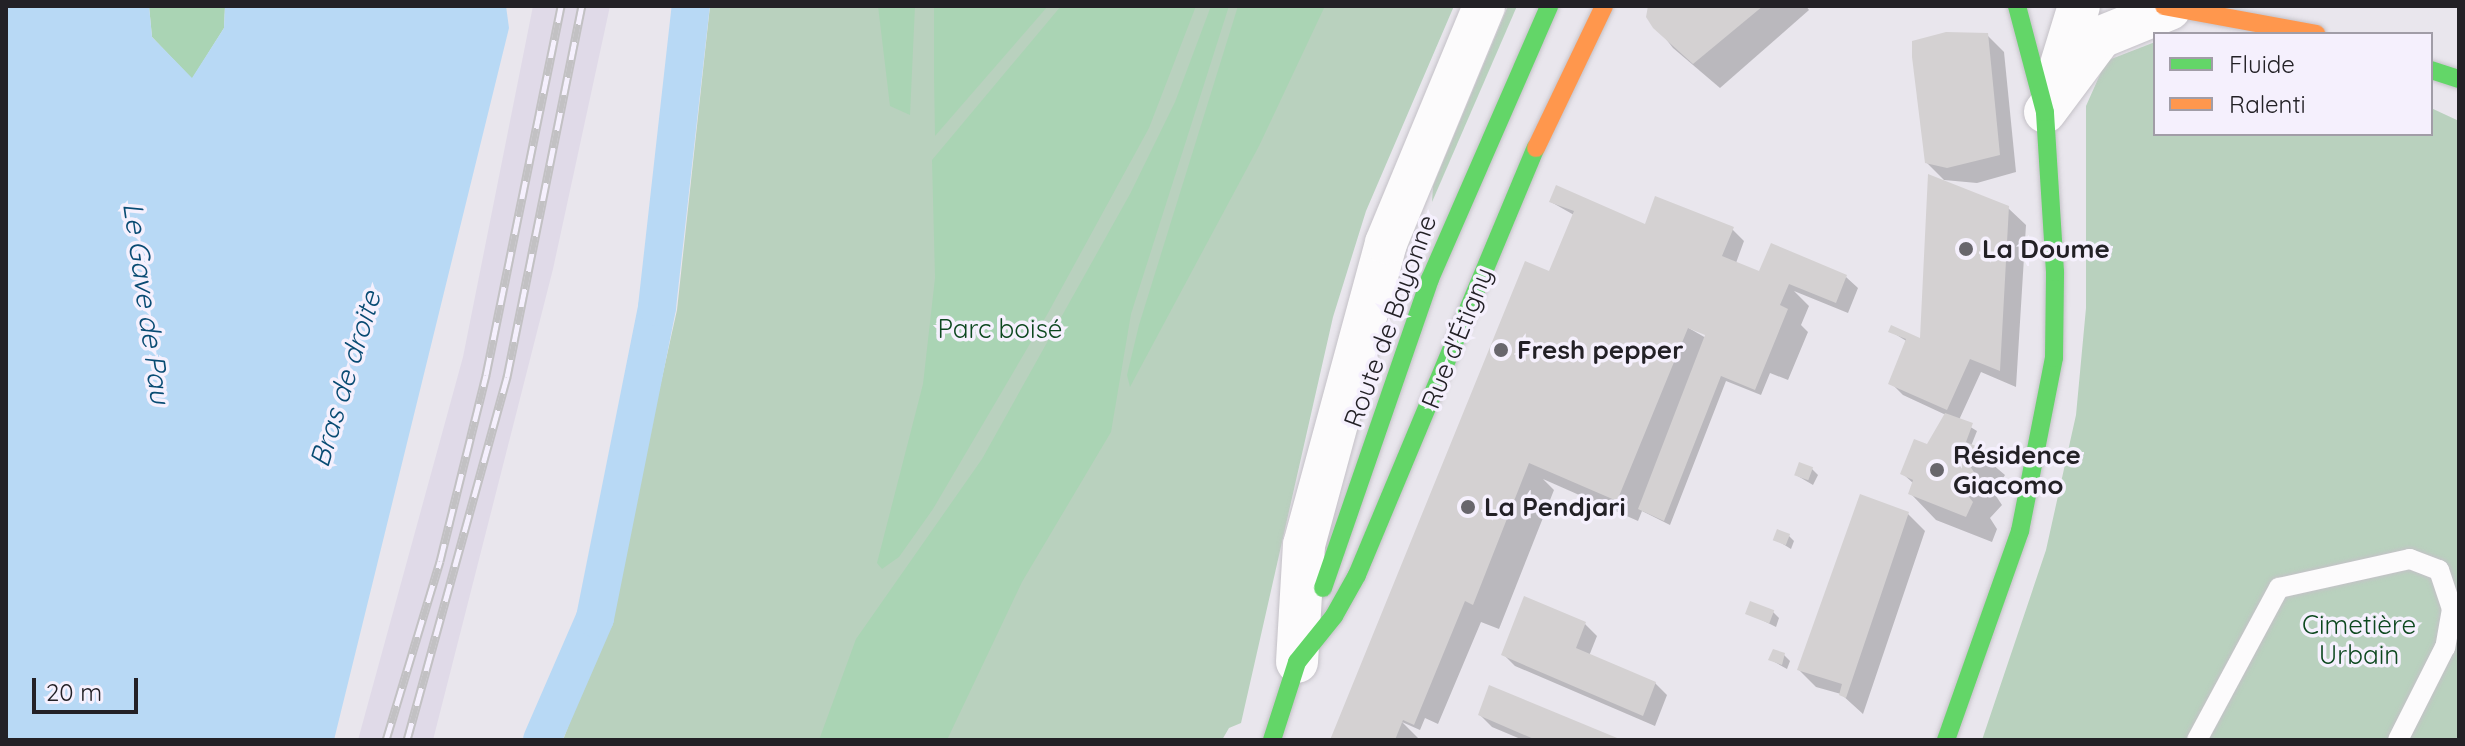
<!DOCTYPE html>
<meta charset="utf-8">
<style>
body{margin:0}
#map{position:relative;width:2465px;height:746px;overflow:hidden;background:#e9e6ed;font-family:Quicksand,sans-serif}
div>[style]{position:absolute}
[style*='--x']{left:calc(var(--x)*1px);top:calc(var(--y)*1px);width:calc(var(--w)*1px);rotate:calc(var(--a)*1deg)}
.built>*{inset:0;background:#e0dae8}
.green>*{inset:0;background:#b9d1be}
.forest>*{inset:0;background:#aad4b4}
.water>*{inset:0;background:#b8d9f5}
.shadow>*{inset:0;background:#0003}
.canal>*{height:38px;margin:-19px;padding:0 19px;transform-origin:19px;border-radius:19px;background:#b8d9f5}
.building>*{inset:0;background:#d4d1d2;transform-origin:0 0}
.roads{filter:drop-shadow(0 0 2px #c4c1c7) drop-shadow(0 0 2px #c4c1c7)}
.lane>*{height:20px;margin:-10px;padding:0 10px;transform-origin:10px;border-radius:10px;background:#fcfbfc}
.street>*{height:42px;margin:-21px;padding:0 21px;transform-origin:21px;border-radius:21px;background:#fcfbfc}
.fast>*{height:18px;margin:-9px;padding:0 9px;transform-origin:9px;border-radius:9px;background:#63d668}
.slow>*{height:18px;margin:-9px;padding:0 9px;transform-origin:9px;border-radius:9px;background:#ff974d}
.rail>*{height:9px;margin-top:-4.5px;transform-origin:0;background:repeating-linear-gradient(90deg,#f5f0fd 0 18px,#c2c1c3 0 36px);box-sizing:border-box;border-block:2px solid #c2c1c3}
.dots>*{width:22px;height:22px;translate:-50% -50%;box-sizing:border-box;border:4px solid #f5f0fd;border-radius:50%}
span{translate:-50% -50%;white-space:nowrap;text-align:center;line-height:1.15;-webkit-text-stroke:7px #f5f0fd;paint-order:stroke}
.poi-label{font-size:26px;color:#232126;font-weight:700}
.left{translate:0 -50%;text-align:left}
.street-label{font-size:26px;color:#232126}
.park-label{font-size:26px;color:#0d481f}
.water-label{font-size:28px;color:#084b73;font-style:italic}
.frame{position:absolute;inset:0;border:8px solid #232126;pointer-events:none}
.legend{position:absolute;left:2153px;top:32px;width:280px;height:104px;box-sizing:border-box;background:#f5f0fd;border:2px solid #a19da7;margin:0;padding:10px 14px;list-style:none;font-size:24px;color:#232126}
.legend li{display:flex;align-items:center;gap:16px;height:40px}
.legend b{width:40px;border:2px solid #a19da7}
.scale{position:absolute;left:32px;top:678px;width:106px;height:36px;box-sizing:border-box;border:4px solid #232126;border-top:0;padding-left:10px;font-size:24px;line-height:28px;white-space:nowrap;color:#232126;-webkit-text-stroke:6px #f5f0fd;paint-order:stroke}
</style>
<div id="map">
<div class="built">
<div style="clip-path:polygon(533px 6px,610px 6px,553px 269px,433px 740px,358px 740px,463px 357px)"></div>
</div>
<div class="green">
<div style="clip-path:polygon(710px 6px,1454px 6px,1366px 211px,1333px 317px,1241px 723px,1229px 728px,1222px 740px,563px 740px,608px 621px,677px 310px)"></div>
<div style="clip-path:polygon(1508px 6px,1517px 6px,1432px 202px,1433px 186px)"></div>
<div style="clip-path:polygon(2155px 42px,2155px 134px,2431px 134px,2431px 108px,2459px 121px,2459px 740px,1982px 740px,2046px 550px,2076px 415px,2086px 308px,2086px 106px,2106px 61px)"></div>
</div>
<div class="forest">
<div style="clip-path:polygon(149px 6px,225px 6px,224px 28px,192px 79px,152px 37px)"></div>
<div style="clip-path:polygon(878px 6px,915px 6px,910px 115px,890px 106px)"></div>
<div style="clip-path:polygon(934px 6px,1048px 6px,935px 136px,934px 77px)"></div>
<div style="clip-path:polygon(1061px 6px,1196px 6px,1149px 128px,1048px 313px,933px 509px,899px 557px,882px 569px,877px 563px,923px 384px,935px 278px,932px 160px)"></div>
<div style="clip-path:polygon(1211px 6px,1229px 6px,1131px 314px,1111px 432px,1022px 582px,947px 740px,819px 740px,856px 639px,982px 459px,1130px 194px,1175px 102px)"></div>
<div style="clip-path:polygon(1238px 6px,1325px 6px,1259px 146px,1130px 387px,1127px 375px,1139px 325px)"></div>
</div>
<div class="water">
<div style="clip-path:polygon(6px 6px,149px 6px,152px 37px,192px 78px,224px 28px,225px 6px,506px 6px,509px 28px,334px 740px,6px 740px)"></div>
</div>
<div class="shadow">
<div style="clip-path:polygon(1649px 6px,1806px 6px,1809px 10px,1720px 88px,1673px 48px,1648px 16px)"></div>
<div style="clip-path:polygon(1987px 35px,2004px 52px,2016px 172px,1977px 183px,1944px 180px,1927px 163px)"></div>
<div style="clip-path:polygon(evenodd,1551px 202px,1646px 226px,1732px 229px,1744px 241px,1736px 263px,1760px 274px,1846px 277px,1858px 288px,1848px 313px,1794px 291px,1809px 306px,1801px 325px,1808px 332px,1788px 380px,1770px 373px,1761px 395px,1726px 381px,1670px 525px,1642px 511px,1638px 521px,1543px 479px,1554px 490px,1499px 629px,1481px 622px,1438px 724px,1425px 718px,1420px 730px,1402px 722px,1420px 740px,1332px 740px,1551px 274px,1574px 215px,1551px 202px,1680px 323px,1709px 335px,1706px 338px,1680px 323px)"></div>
<div style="clip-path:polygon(2008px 208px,2026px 225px,2016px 387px,1981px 372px,1959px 420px,1977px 431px,1971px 446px,2005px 475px,1994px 493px,2002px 505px,1990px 518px,1997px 529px,1992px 542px,1936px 520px,1911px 494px,1914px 484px,1902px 473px,1928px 447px,1946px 415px,1903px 395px,1891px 383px,1908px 342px,1890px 331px,1928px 343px)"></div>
<div style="clip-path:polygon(1812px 469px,1818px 475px,1813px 485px,1796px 475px)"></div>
<div style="clip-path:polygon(1908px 514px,1925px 531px,1863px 714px,1841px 694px,1816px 687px,1799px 670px)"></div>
<div style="clip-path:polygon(1789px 536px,1794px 541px,1791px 549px,1775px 539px)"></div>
<div style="clip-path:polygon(1525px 599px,1585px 624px,1597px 636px,1589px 656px,1655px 683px,1667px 695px,1655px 726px,1515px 666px,1503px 654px)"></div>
<div style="clip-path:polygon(1773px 612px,1779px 618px,1776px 627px,1748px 613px)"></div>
<div style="clip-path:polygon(1784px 655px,1790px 661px,1787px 669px,1771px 660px)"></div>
<div style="clip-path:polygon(1480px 715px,1617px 740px,1523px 740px,1492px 727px)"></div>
</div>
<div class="canal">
<div style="--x:542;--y:740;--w:133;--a:-66.5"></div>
<div style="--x:595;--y:618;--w:317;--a:-78.7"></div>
<div style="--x:657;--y:307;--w:303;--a:-83.6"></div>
</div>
<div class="building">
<div style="clip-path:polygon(1648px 6px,1763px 6px,1693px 64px,1653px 28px,1646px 17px)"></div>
<div style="clip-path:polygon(1946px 32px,1988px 33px,2000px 155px,1947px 168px,1925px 163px,1912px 57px,1912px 41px)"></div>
<div style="clip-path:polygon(1928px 174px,2009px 206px,2000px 371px,1970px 359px,1947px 410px,1888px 384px,1906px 339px,1888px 332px,1891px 325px,1920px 338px)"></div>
<div style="clip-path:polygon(1556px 185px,1645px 224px,1655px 196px,1734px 227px,1722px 256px,1759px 271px,1771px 243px,1847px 275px,1836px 303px,1789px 284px,1780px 305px,1788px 309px,1755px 390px,1721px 376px,1664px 521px,1638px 509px,1705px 335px,1688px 328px,1617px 501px,1529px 463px,1473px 605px,1465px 601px,1414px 725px,1403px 720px,1395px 740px,1330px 740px,1525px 261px,1549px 271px,1574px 211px,1549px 202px)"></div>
<div style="clip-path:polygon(1945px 413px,1973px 423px,1966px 442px,1981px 448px,1970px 466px,1978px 478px,1965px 492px,1973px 502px,1966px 517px,1908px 494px,1913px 480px,1900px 474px,1914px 439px,1927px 444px)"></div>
<div style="left:1799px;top:462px;width:15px;height:14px;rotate:20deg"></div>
<div style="clip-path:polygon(1860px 494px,1909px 512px,1846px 698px,1839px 695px,1842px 684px,1797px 670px)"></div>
<div style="left:1777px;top:529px;width:14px;height:12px;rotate:21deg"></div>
<div style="clip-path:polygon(1524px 596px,1586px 622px,1576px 648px,1656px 682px,1643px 716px,1501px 655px)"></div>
<div style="left:1750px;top:601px;width:26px;height:14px;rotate:21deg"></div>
<div style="clip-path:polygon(1773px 649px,1785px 653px,1782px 665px,1768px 660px)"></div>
<div style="clip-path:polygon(1489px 685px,1622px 740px,1536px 740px,1478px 715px)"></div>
</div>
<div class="roads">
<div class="lane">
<div style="--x:2197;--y:740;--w:173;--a:-61.7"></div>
<div style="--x:2279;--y:588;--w:134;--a:-12.5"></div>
<div style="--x:2410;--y:559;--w:31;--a:21"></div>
<div style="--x:2439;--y:570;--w:41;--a:71.6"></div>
<div style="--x:2452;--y:609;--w:39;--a:100"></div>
<div style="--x:2445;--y:647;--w:104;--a:116.8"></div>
</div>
<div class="street">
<div style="--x:2056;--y:81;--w:78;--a:-73"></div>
<div style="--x:2045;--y:112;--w:94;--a:-53.3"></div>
<div style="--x:2101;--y:37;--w:74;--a:-22.1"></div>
<div style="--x:1297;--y:662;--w:117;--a:-86.6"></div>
<div style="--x:1304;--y:545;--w:313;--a:-74.8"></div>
<div style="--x:1386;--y:243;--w:256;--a:-67.5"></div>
</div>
<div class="fast">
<div style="--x:2431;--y:70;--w:29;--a:18"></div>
<div style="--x:1323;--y:588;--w:327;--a:-70.9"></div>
<div style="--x:1430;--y:279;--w:298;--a:-66.4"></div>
<div style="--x:1272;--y:740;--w:82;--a:-72.2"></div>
<div style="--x:1297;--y:662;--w:59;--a:-51.2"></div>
<div style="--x:1334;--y:616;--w:47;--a:-60.7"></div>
<div style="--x:1357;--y:575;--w:463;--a:-67.3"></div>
<div style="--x:1946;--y:740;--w:222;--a:-70.5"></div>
<div style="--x:2020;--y:531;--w:176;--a:-78.9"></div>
<div style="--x:2054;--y:358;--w:86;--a:-89.3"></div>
<div style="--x:2055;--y:272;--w:160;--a:-93.6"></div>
<div style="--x:2045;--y:112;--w:110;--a:-104.8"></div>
</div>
<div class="slow">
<div style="--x:2164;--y:6;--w:155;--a:10.4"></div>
<div style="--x:1536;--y:148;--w:157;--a:-64.4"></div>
</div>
</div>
<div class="rail">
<div style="--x:386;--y:740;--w:187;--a:-73.2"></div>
<div style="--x:440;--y:561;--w:192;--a:-76.1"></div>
<div style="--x:486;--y:375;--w:377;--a:-78.5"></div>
<div style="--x:407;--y:740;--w:377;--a:-74.6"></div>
<div style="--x:507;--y:377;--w:379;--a:-78.6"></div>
</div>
<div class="dots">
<div style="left:1966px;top:249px;background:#68666c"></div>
<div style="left:1501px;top:350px;background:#68666c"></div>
<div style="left:1937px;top:470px;background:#68666c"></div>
<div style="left:1468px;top:507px;background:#68666c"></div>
</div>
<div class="poi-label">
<span class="left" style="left:1982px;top:249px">La Doume</span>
<span class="left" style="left:1517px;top:350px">Fresh pepper</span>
<span class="left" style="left:1953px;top:470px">Résidence<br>Giacomo</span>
<span class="left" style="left:1484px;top:507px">La Pendjari</span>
</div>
<div class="street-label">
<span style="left:1390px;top:321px;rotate:-70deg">Route de Bayonne</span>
<span style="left:1457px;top:338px;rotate:-68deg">Rue d'Étigny</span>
</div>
<div class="park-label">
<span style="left:1000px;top:329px">Parc boisé</span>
<span style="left:2359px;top:640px">Cimetière<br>Urbain</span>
</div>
<div class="water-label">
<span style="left:147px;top:303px;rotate:82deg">Le Gave de Pau</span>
<span style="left:345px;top:379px;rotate:-73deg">Bras de droite</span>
</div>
<div class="frame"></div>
<ul class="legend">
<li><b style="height:10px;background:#63d668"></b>Fluide</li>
<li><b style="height:10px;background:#ff974d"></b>Ralenti</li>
</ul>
<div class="scale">20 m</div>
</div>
